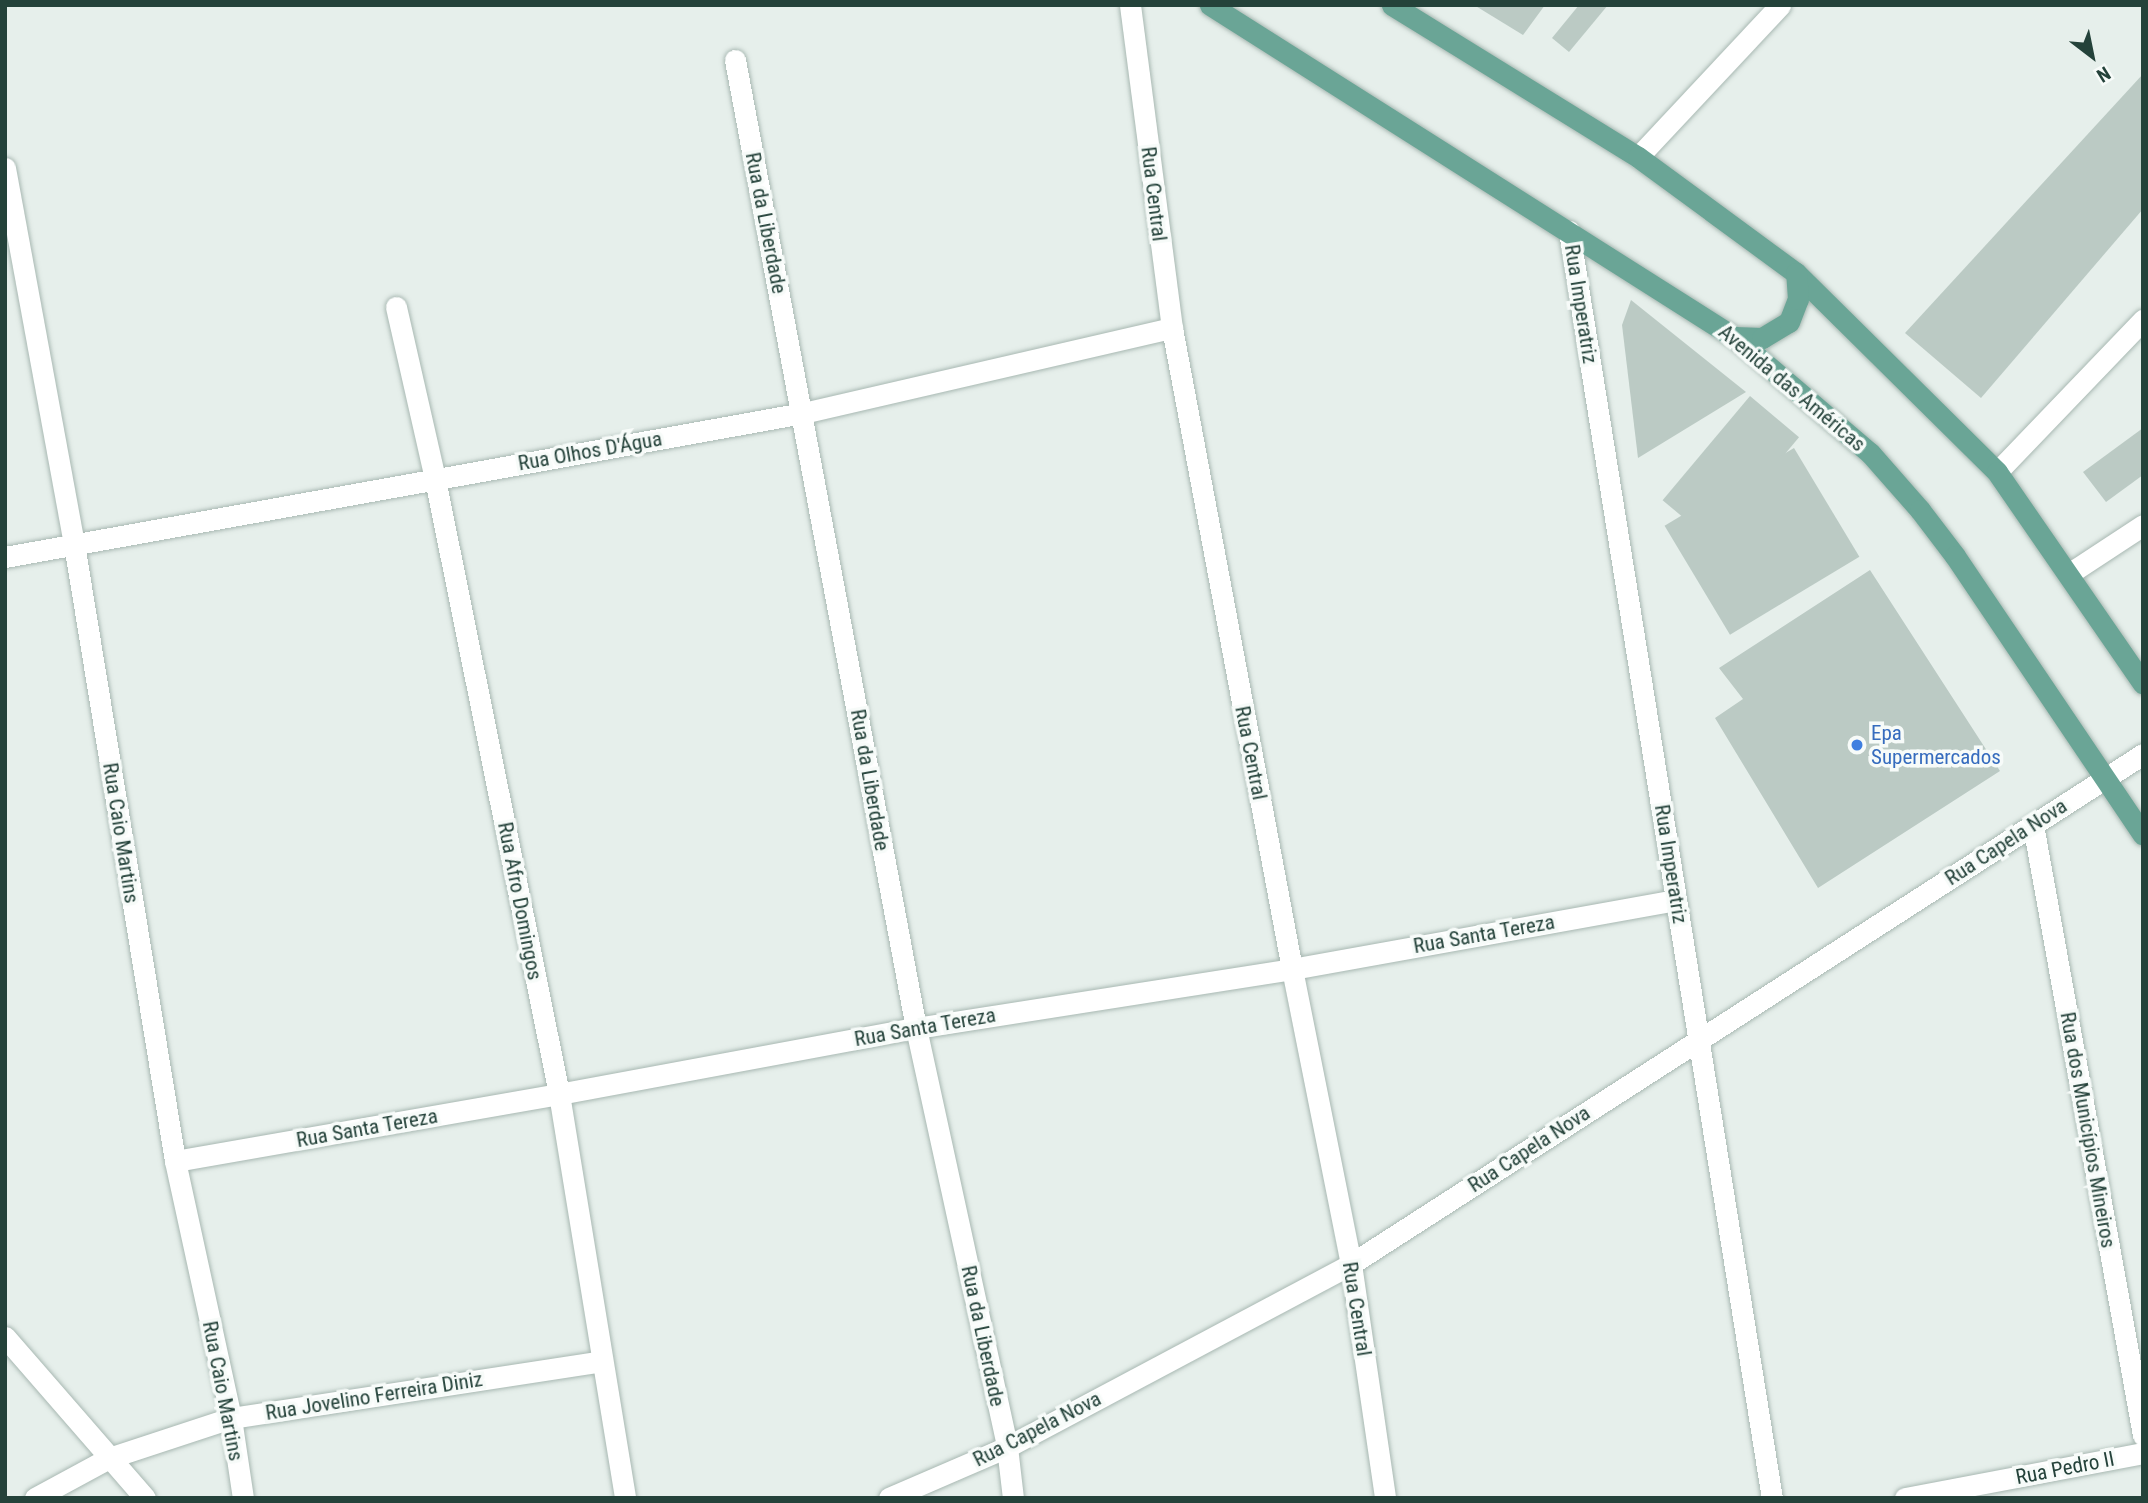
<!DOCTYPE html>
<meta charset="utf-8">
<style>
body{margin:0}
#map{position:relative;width:2148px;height:1503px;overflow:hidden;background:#e6efeb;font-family:"Roboto Condensed",sans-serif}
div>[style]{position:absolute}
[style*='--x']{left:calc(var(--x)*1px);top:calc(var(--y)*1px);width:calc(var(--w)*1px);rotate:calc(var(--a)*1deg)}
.building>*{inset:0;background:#bbcac4;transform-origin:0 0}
.roads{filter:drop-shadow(0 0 2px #a8b8b2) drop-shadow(0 0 2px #a8b8b2)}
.lane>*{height:21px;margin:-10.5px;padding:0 10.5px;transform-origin:10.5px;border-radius:10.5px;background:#fff}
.street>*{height:21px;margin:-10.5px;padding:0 10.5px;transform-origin:10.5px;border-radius:10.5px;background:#fff}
.primary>*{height:21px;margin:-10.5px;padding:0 10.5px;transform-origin:10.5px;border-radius:10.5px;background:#6aa596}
.dots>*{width:19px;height:19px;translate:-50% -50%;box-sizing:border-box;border:4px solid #f7fbf9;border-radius:50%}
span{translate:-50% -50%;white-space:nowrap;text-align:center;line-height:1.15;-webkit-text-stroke:7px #f7fbf9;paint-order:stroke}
.street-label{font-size:21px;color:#24423a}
.shop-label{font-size:21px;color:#366cbe}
.left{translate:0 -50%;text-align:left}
.frame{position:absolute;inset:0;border:7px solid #24423a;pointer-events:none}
.north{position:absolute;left:2057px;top:21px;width:70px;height:70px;-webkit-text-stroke:5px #f7fbf9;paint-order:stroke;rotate:148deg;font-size:19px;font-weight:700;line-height:28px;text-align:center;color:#24423a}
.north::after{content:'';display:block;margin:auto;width:24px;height:32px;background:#24423a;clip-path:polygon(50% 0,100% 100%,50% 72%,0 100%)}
</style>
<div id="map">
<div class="building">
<div style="clip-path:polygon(1474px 5px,1545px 5px,1523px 35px)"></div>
<div style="clip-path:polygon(1579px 5px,1608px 5px,1569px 52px,1552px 38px)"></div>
<div style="clip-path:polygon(2143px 74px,2143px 209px,1981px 398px,1905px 333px)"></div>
<div style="clip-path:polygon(1631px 300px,1746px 392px,1638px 458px,1622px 325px)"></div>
<div style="left:1750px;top:396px;width:64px;height:136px;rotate:40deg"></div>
<div style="clip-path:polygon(2143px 428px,2143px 475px,2106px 502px,2083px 472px)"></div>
<div style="left:1794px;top:448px;width:127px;height:151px;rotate:59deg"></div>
<div style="clip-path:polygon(1870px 570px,2000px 771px,1818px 888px,1715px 718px,1743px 699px,1719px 668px)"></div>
</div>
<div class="roads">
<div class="lane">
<div style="--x:1638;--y:157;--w:208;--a:-46.9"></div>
<div style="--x:1997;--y:472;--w:211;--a:-46.2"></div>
<div style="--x:2070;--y:573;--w:87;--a:-33.3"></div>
</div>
<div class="street">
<div style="--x:1130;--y:5;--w:326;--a:82.6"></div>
<div style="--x:1172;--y:328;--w:652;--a:79.4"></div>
<div style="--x:1292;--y:969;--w:301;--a:78.7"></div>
<div style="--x:1351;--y:1264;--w:236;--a:81.7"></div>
<div style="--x:735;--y:60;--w:985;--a:79.41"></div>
<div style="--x:916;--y:1028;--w:429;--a:77.7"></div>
<div style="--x:1007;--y:1447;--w:51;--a:83.3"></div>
<div style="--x:5;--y:168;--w:382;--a:79.6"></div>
<div style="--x:74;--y:544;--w:625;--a:80.7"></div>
<div style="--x:175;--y:1161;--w:263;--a:77.7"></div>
<div style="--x:231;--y:1418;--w:81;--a:81.5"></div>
<div style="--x:1569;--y:231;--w:1283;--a:80.9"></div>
<div style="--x:396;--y:307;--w:176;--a:77.2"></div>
<div style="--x:435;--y:479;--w:627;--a:78.6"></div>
<div style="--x:559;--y:1094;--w:409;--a:80.7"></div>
<div style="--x:5;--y:557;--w:811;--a:-10.23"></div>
<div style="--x:803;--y:413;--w:379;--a:-13"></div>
<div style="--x:2033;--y:825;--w:620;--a:79.78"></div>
<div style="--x:175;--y:1161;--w:390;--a:-9.9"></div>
<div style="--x:559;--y:1094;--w:363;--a:-10.5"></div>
<div style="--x:916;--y:1028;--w:381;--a:-8.9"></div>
<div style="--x:1292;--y:969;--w:390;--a:-10.2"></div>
<div style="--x:5;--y:1337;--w:213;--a:49"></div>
<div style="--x:35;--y:1498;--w:84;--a:-28.4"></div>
<div style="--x:109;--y:1458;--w:128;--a:-18.2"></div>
<div style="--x:231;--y:1418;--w:375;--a:-8.7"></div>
<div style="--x:889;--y:1498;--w:129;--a:-23.4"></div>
<div style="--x:1007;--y:1447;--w:390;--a:-28"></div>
<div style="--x:1351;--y:1264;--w:942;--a:-32.78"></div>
<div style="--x:1905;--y:1498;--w:242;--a:-10.7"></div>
</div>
<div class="primary">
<div style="--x:1210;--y:5;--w:620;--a:32.36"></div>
<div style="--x:1734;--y:337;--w:179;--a:40.5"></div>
<div style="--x:1870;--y:453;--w:76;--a:48.7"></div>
<div style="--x:1920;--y:510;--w:58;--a:52.7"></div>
<div style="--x:1955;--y:556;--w:336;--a:56"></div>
<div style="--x:1392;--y:5;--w:289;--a:31.7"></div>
<div style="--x:1638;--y:157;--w:196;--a:36.3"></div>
<div style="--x:1796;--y:273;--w:283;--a:44.7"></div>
<div style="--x:1997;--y:472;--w:257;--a:55.4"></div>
<div style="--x:1734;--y:337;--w:28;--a:2"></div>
<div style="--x:1762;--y:338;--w:31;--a:-31"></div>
<div style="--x:1789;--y:322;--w:25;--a:-69"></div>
<div style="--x:1798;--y:299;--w:26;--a:-94"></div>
</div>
</div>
<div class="dots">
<div style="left:1857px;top:745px;background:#3f7fe0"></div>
</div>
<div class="street-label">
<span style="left:1154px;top:194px;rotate:83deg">Rua Central</span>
<span style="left:766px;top:223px;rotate:79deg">Rua da Liberdade</span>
<span style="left:1581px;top:304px;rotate:81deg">Rua Imperatriz</span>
<span style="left:1792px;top:388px;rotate:40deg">Avenida das Américas</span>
<span style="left:590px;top:451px;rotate:-10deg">Rua Olhos D'Água</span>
<span style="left:1251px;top:753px;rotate:79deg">Rua Central</span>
<span style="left:870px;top:780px;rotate:80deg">Rua da Liberdade</span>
<span style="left:121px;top:833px;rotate:81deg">Rua Caio Martins</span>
<span style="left:2006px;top:842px;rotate:-33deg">Rua Capela Nova</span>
<span style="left:1671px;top:864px;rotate:81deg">Rua Imperatriz</span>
<span style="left:520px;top:901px;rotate:79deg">Rua Afro Domingos</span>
<span style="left:1484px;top:934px;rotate:-10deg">Rua Santa Tereza</span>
<span style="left:925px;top:1027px;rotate:-10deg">Rua Santa Tereza</span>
<span style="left:367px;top:1128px;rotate:-10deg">Rua Santa Tereza</span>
<span style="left:2088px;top:1130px;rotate:80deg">Rua dos Municípios Mineiros</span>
<span style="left:1529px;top:1149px;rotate:-33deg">Rua Capela Nova</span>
<span style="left:1357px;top:1309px;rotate:81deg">Rua Central</span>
<span style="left:983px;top:1336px;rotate:78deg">Rua da Liberdade</span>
<span style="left:223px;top:1391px;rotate:79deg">Rua Caio Martins</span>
<span style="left:374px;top:1396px;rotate:-9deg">Rua Jovelino Ferreira Diniz</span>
<span style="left:1037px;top:1429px;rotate:-27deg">Rua Capela Nova</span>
<span style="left:2065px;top:1468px;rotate:-11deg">Rua Pedro II</span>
</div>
<div class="shop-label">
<span class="left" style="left:1871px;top:745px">Epa<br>Supermercados</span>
</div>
<div class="frame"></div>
<div class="north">N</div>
</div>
